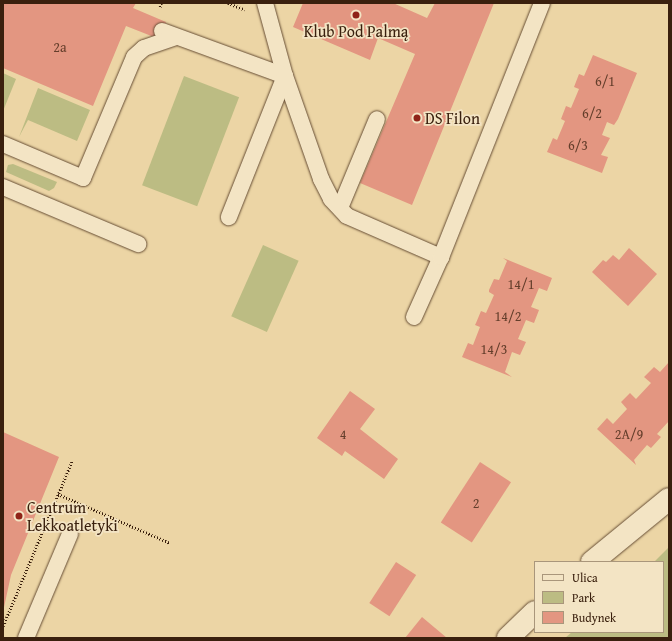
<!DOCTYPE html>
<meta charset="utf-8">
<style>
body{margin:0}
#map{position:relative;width:672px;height:641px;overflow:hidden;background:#ecd5a5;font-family:"Gentium Book Plus",serif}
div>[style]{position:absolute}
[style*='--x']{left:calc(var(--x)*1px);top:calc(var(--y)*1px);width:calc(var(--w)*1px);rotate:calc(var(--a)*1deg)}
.green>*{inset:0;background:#bcbc83;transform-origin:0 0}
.building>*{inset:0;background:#e39681;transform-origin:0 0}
.path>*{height:2.5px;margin-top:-1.25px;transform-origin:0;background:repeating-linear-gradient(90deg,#3a200e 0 1px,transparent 0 3px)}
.roads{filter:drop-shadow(0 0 1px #664d34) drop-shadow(0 0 1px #664d34)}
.lane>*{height:16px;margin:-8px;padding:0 8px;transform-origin:8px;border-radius:8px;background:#f3e4c4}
.street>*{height:22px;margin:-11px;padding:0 11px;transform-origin:11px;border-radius:11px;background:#f3e4c4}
.dots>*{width:11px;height:11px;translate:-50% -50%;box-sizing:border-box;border:2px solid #f3e4c4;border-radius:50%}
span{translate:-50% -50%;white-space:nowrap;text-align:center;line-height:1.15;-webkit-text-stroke:3.5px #f3e4c4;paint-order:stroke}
.number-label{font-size:14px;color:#643e2b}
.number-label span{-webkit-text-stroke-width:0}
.poi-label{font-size:16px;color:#3a200e}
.left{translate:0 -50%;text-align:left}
.frame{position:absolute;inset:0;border:4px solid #3a200e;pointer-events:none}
.legend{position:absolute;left:534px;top:561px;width:130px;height:72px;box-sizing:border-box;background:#f3e4c4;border:1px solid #a9967b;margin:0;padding:5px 7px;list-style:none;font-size:12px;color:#3a200e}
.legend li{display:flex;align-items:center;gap:8px;height:20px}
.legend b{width:20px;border:1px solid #a9967b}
</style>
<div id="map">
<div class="green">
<div style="clip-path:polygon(3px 73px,16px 79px,3px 111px)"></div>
<div style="left:184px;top:76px;width:59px;height:117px;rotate:21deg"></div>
<div style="clip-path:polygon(38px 88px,90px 110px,77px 141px,28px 120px,19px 137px)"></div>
<div style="clip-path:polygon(13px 164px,57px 182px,54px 188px,49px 191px,6px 172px,8px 165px)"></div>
<div style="left:263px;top:245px;width:39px;height:78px;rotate:24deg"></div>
<div style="clip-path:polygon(669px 547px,669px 638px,565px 638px,572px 632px,663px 632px,663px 562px,654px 562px)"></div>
</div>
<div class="building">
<div style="clip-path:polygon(3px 3px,136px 3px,133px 8px,166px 22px,159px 39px,126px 26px,93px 106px,3px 68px)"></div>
<div style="clip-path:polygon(303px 3px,393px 3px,427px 18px,435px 3px,494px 3px,412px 205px,360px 183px,415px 54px,378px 38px,370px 60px,293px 27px)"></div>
<div style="clip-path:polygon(593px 55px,637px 73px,618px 119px,614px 125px,607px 122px,602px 135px,610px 138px,601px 155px,608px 157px,602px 173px,547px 152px,553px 138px,557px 140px,565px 121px,561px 119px,566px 106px,571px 108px,579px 89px,574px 87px,579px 74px,584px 76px)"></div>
<div style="clip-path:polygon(629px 248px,657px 274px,628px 306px,592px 272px,603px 260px,606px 262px,613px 255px,619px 260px)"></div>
<div style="clip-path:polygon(503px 258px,552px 278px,547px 291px,539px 288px,531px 307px,539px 310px,534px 323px,526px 320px,518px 339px,526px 342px,520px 355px,512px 352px,505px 372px,512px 377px,462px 357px,468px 343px,473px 345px,480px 327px,475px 325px,476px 323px,481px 311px,486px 313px,494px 295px,489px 292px,489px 290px,494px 279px,499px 280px,507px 261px)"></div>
<div style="clip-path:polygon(669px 362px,669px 421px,657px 434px,661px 437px,651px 448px,647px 445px,634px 460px,636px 465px,597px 429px,607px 418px,613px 424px,627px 409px,621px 402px,630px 393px,636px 399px,651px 383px,644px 377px,654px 367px,660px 372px)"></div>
<div style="clip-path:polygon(350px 391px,375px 409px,360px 429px,398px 459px,384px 479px,345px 451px,342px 456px,317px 438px)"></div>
<div style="clip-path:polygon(3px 432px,59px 457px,11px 575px,3px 612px)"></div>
<div style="left:480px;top:462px;width:37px;height:72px;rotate:33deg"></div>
<div style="left:396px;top:562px;width:24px;height:49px;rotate:33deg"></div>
<div style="clip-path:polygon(422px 617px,447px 638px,405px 638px)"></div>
</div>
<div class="path">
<div style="--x:228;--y:3;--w:18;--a:22"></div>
<div style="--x:160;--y:7;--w:4;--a:-76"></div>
<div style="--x:58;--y:494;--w:122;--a:23.6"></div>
<div style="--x:3;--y:626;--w:179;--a:-67.3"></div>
</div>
<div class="roads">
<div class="lane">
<div style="--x:265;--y:3;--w:76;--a:74.7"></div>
<div style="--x:285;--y:76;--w:109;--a:70.7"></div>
<div style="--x:321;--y:179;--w:22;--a:63"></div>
<div style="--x:331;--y:199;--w:23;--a:47"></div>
<div style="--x:347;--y:216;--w:103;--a:23.6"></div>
<div style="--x:162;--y:31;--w:131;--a:20.1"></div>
<div style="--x:285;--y:76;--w:152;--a:111.7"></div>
<div style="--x:3;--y:144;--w:87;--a:23"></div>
<div style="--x:83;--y:178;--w:131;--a:-67.1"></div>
<div style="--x:134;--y:57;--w:13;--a:-42"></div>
<div style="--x:144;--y:48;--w:34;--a:-19"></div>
<div style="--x:3;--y:187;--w:147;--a:22.9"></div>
<div style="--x:340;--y:208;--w:96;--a:-67.4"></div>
<div style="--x:414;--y:317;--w:66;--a:-65.8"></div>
<div style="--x:441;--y:257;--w:273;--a:-68.3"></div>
<div style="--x:26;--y:638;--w:113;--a:-67.1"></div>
</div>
<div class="street">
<div style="--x:592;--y:562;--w:99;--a:-39.3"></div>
<div style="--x:508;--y:638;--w:37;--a:-44"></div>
</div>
</div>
<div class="dots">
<div style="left:356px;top:15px;background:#8f2418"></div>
<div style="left:417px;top:118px;background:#8f2418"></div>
<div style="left:19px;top:516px;background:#8f2418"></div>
</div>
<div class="number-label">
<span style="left:60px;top:47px">2a</span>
<span style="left:605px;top:81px">6/1</span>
<span style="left:592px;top:113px">6/2</span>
<span style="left:578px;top:145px">6/3</span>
<span style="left:521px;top:284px">14/1</span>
<span style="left:508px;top:316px">14/2</span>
<span style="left:494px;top:349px">14/3</span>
<span style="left:343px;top:434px">4</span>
<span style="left:629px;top:434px">2A/9</span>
<span style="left:476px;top:503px">2</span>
</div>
<div class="poi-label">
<span style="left:356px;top:31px">Klub Pod Palmą</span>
<span class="left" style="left:425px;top:118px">DS Filon</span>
<span class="left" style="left:27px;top:516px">Centrum<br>Lekkoatletyki</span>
</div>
<div class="frame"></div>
<ul class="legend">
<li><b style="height:5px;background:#f3e4c4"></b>Ulica</li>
<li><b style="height:11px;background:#bcbc83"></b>Park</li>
<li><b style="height:11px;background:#e39681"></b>Budynek</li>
</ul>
</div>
